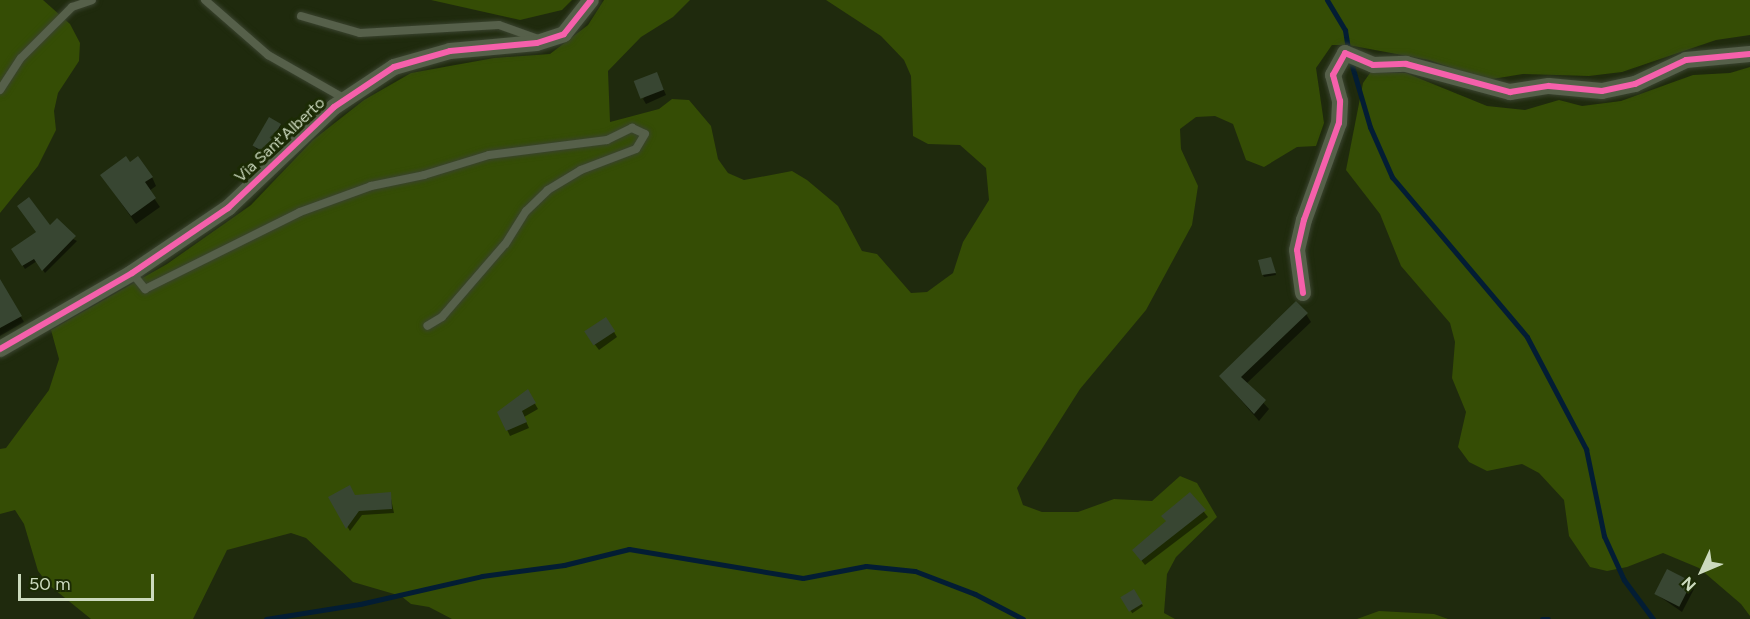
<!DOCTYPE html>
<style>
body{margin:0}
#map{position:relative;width:1750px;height:619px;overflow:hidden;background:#1f2a0d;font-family:Figtree,sans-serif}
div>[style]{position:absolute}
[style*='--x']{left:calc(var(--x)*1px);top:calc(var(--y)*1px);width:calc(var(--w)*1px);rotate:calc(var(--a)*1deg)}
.green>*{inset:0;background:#354d05}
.shadow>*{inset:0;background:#0007;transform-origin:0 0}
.stream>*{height:5px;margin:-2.5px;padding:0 2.5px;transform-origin:2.5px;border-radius:2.5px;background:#031d34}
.building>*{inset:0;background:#384632;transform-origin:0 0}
.roads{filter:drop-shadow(0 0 2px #3a432f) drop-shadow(0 0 2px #3a432f)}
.service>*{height:8px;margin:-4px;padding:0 4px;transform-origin:4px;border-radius:4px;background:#56604a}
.minor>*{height:16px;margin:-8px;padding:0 8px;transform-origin:8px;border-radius:8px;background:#56604a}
.cycleway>*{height:6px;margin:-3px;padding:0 3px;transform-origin:3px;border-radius:3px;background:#f560ab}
span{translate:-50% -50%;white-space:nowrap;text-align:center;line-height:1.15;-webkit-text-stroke:6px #1b2a04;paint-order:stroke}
.street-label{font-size:16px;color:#ccdabe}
.north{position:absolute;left:1672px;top:541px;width:60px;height:60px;-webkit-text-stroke:4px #1b2a04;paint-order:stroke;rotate:226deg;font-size:16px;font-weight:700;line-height:24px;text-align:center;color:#ccdabe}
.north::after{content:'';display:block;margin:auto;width:21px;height:27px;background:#ccdabe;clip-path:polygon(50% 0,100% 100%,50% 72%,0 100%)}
.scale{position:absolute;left:18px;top:574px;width:136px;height:27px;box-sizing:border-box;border:3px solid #ccdabe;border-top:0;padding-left:8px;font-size:18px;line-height:21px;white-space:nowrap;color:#ccdabe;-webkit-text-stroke:4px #1b2a04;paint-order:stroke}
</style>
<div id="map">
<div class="green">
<div style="clip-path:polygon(0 0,43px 0,70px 24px,80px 43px,79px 61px,58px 93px,54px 111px,56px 130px,38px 166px,0 213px)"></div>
<div style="clip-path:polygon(431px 0,572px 0,562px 10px,520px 20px)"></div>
<div style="clip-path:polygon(604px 0,690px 0,673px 17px,641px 37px,608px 71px,610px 122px,659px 109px,672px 99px,689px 100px,711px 126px,718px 159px,728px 173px,744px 180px,792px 171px,807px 180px,838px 206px,862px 251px,877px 254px,911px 293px,927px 292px,953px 273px,963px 242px,989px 200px,986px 168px,960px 145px,928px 144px,913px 136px,911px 76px,904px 60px,881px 36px,826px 0,1750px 0,1750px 35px,1716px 40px,1622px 72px,1589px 76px,1523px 74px,1486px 80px,1429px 60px,1348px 45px,1332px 45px,1316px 68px,1324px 123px,1316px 146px,1297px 147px,1264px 167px,1246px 160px,1233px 124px,1215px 116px,1196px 117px,1180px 129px,1181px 149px,1198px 186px,1192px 225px,1146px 310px,1080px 389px,1017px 488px,1023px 505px,1042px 512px,1078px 512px,1114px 499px,1152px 501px,1180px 476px,1197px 483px,1217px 517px,1176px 557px,1167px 574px,1164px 613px,1175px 619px,452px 619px,429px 607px,411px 604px,401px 596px,353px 582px,306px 538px,291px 533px,227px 550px,193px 619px,91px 619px,49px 585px,38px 571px,24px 524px,15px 510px,0 514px,0 449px,6px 448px,49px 390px,59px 359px,51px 330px,167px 264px,251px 205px,313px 140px,364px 100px,411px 73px,494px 58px,550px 54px,588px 25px)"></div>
<div style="clip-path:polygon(1750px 67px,1750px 616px,1741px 604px,1699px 568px,1663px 553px,1627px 567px,1607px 571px,1590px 567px,1569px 536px,1564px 500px,1539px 473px,1522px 464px,1487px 471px,1469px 462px,1458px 447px,1466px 412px,1452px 378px,1455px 342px,1450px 323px,1401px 266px,1380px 214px,1346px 170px,1363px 83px,1370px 73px,1406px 73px,1487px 106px,1525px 110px,1559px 100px,1582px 106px,1621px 101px,1693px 75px,1730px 73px)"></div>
<div style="clip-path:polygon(1379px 611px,1434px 614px,1448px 619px,1357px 619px)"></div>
</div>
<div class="shadow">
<div style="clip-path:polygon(659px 79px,666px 95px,646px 104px,643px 99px)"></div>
<div style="clip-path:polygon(280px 125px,283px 131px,268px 156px,257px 150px,254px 145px)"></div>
<div style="clip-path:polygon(130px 164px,152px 177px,156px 186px,149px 191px,160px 207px,136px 224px,107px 183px)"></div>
<div style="clip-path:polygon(50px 227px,77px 241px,45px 273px,37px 261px,25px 269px,13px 250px)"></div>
<div style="clip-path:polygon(1272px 261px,1276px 275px,1264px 277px,1263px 275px)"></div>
<div style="clip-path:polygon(8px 295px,24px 322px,0 336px,0 300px)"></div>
<div style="clip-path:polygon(1306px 314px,1311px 322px,1246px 384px,1269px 409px,1259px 421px,1221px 377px)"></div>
<div style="clip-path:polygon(614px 332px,617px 337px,599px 350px,590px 338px)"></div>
<div style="clip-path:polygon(528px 392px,538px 409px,524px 417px,529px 428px,510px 436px,499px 413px)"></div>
<div style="clip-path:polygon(390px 494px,394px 513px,362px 515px,350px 531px,330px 498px)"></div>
<div style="clip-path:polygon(1190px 494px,1208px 517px,1145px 565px,1137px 555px)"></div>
<div style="clip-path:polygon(1691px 583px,1694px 589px,1682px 612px,1656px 594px)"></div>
<div style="left:1133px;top:591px;width:18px;height:13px;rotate:56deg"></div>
</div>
<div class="stream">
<div style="--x:1327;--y:0;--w:35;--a:59"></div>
<div style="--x:1345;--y:30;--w:20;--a:81"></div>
<div style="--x:1350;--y:59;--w:71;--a:73.6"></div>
<div style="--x:1370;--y:127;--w:55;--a:66.3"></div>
<div style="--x:1392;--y:177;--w:209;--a:49.8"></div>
<div style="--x:1527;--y:337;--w:127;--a:62.2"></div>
<div style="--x:1586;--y:449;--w:89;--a:78.3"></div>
<div style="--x:1604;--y:536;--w:48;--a:65.6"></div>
<div style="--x:1624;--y:580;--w:49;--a:53.4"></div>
<div style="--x:266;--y:619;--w:95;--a:-9.1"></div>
<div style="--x:360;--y:604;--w:125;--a:-12.9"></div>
<div style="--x:482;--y:576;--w:83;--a:-7.6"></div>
<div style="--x:564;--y:565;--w:67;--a:-13.8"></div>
<div style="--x:629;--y:549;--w:176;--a:9.5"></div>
<div style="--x:803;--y:578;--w:64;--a:-10.8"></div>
<div style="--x:866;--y:566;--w:49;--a:5.8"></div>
<div style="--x:915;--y:571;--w:64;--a:21"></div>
<div style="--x:975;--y:594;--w:54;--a:27.5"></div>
<div style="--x:1542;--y:619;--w:6;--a:0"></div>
</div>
<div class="building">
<div style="left:657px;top:72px;width:19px;height:25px;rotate:69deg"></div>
<div style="left:269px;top:117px;width:14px;height:33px;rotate:30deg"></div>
<div style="clip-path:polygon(126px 156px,130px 162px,138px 156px,153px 177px,145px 182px,156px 198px,131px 216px,100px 175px)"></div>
<div style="clip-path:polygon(29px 197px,50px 225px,57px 218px,76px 236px,42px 271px,34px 259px,22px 266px,11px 249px,36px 232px,17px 206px)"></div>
<div style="clip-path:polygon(1271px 257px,1276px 273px,1262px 275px,1258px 260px)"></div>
<div style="clip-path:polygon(0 279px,22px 316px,0 328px)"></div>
<div style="clip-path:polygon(1296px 301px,1308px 313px,1241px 377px,1266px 400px,1254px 414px,1219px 376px)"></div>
<div style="left:606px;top:317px;width:17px;height:26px;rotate:57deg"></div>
<div style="clip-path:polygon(528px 389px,536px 403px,522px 411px,527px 422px,506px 431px,497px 412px)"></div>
<div style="clip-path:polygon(350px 485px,355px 495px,391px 492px,392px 509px,359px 511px,346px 529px,328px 497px)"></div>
<div style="clip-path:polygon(1190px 492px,1206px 510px,1141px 561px,1132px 550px,1166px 521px,1161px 516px)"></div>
<div style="left:1667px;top:569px;width:28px;height:28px;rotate:27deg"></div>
<div style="left:1134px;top:589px;width:17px;height:16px;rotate:59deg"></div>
</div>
<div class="roads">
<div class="service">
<div style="--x:205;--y:0;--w:84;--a:41.1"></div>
<div style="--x:268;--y:55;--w:89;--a:29.7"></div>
<div style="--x:301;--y:16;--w:61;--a:16.1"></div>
<div style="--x:360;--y:33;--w:139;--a:-3.3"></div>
<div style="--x:499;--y:25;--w:41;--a:19.7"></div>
<div style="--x:0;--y:90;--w:38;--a:-57"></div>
<div style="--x:21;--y:58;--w:72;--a:-45"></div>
<div style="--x:72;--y:7;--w:21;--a:-19"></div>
<div style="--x:132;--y:273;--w:21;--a:51"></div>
<div style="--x:145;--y:289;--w:173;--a:-26.4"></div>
<div style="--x:300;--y:212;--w:76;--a:-20.1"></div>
<div style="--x:371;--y:186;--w:54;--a:-11.7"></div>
<div style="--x:424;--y:175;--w:68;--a:-17.1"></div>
<div style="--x:489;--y:155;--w:119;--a:-7.2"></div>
<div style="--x:607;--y:140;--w:28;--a:-26"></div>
<div style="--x:632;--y:128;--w:14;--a:25"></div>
<div style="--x:645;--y:134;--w:17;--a:121"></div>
<div style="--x:636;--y:149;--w:59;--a:159.1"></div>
<div style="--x:581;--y:170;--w:39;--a:149"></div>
<div style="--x:548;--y:190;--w:30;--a:136"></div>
<div style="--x:526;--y:211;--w:39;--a:122"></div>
<div style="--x:505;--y:244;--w:96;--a:130.8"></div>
<div style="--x:442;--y:317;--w:17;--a:149"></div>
</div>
<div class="minor">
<div style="--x:1303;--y:293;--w:43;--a:-97.9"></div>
<div style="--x:1297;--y:250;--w:31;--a:-77"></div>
<div style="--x:1304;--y:220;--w:103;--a:-70.2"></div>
<div style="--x:1339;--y:123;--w:22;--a:-87"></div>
<div style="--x:1340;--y:101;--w:27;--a:-105"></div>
<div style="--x:1333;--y:75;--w:25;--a:-61"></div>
<div style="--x:1345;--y:53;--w:30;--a:23"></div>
<div style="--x:1373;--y:65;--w:33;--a:-2"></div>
<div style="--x:1406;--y:64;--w:108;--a:15.1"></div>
<div style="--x:1510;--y:92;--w:39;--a:-9"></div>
<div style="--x:1549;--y:86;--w:53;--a:5.4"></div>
<div style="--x:1602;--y:91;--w:34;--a:-12"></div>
<div style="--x:1635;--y:84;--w:56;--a:-25.2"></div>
<div style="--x:1686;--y:60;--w:64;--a:-5.4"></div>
<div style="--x:0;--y:349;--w:152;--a:-29.9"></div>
<div style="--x:132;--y:273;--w:116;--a:-34.1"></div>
<div style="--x:228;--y:208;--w:146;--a:-43.6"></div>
<div style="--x:334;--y:107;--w:72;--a:-33.7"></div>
<div style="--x:394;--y:67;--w:58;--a:-15.9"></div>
<div style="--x:450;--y:51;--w:87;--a:-5.3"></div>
<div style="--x:537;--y:43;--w:28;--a:-18"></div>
<div style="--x:564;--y:34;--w:43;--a:-51.5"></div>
</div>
</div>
<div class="cycleway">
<div style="--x:1303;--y:293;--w:43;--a:-97.9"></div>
<div style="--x:1297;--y:250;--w:31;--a:-77"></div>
<div style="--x:1304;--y:220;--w:103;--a:-70.2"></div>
<div style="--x:1339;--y:123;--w:22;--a:-87"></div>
<div style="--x:1340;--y:101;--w:27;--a:-105"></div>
<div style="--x:1333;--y:75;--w:25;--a:-61"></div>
<div style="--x:1345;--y:53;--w:30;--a:23"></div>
<div style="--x:1373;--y:65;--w:33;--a:-2"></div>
<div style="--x:1406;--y:64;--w:108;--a:15.1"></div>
<div style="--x:1510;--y:92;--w:39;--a:-9"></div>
<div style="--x:1549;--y:86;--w:53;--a:5.4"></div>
<div style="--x:1602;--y:91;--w:34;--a:-12"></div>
<div style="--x:1635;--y:84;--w:56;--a:-25.2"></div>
<div style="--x:1686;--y:60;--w:64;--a:-5.4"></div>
<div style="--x:0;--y:349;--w:152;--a:-29.9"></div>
<div style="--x:132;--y:273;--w:116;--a:-34.1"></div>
<div style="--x:228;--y:208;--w:146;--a:-43.6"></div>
<div style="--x:334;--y:107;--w:72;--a:-33.7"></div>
<div style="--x:394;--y:67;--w:58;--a:-15.9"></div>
<div style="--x:450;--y:51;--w:87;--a:-5.3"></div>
<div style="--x:537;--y:43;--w:28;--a:-18"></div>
<div style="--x:564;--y:34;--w:43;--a:-51.5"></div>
</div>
<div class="street-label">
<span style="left:280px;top:140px;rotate:-43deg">Via Sant'Alberto</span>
</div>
<div class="north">N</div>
<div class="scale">50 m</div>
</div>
